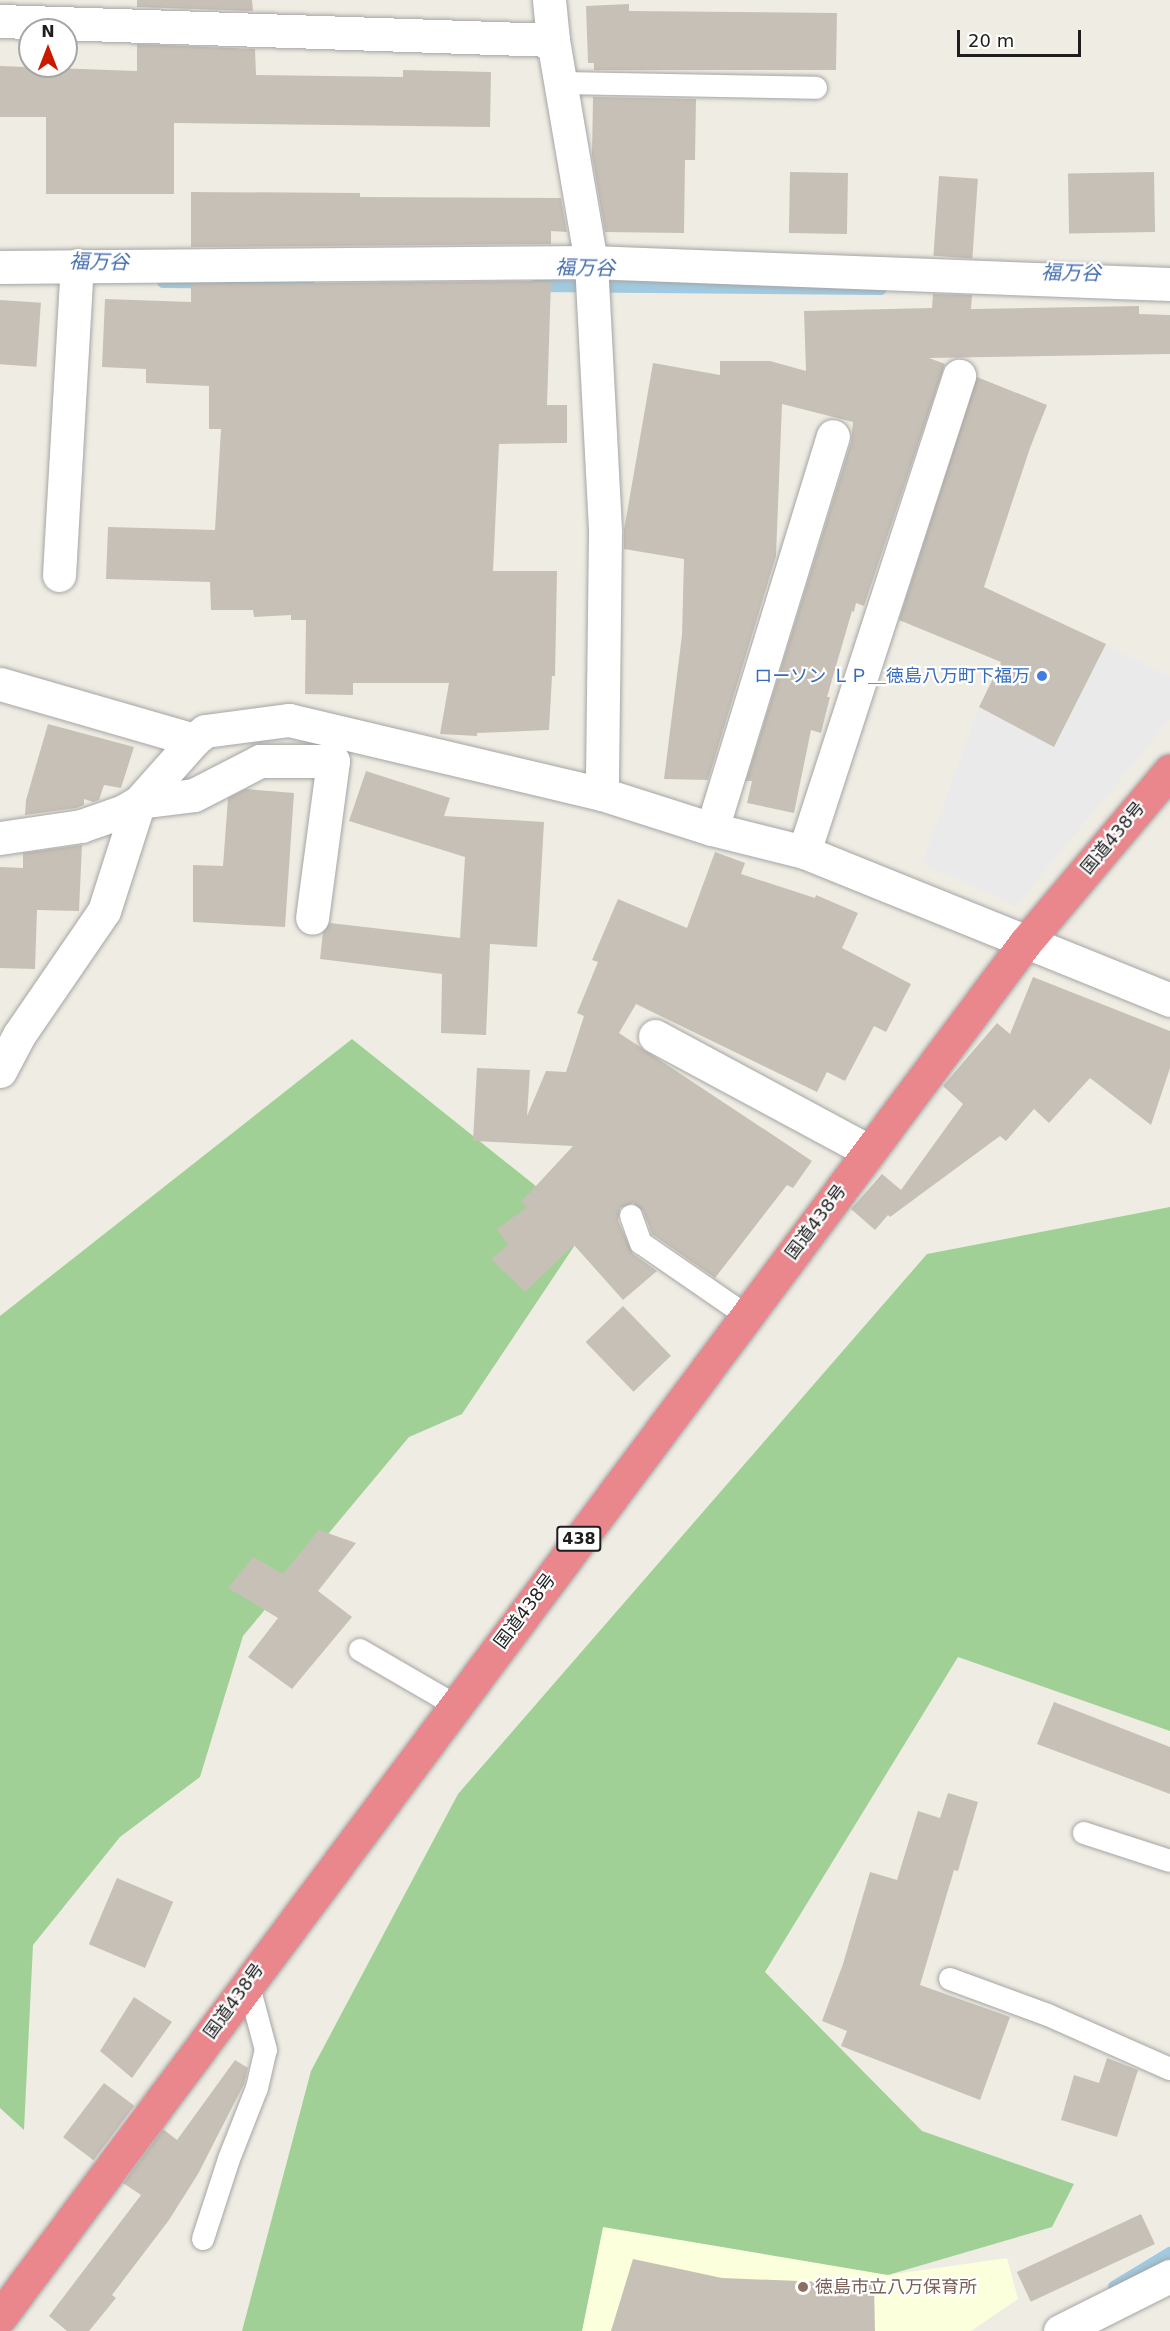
<!DOCTYPE html>
<meta charset="utf-8">
<style>
body{margin:0}
#map{position:relative;width:1170px;height:2331px;overflow:hidden;background:#efede3;font-family:"DejaVu Sans","Noto Sans JP",sans-serif}
div>[style]{position:absolute}
[style*='--x']{left:calc(var(--x)*1px);top:calc(var(--y)*1px);width:calc(var(--w)*1px);rotate:calc(var(--a)*1deg)}
.education>*{inset:0;background:#fbffdc}
.forest>*{inset:0;background:#a0d096}
.parking>*{inset:0;background:#eaeaea}
.stream>*{height:12px;margin:-6px;padding:0 6px;transform-origin:6px;border-radius:6px;background:#a1c9df}
.building>*{inset:0;background:#c7c0b6;transform-origin:0 0}
.roads{filter:drop-shadow(0 0 2px #a5a5a5) drop-shadow(0 0 2px #a5a5a5)}
.lane>*{height:22px;margin:-11px;padding:0 11px;transform-origin:11px;border-radius:11px;background:#fff}
.street>*{height:33px;margin:-16.5px;padding:0 16.5px;transform-origin:16.5px;border-radius:16.5px;background:#fff}
.highway>*{height:33px;margin:-16.5px;padding:0 16.5px;transform-origin:16.5px;border-radius:16.5px;background:#ea878d}
.dots>*{width:16px;height:16px;translate:-50% -50%;box-sizing:border-box;border:3px solid #fff;border-radius:50%}
span{translate:-50% -50%;white-space:nowrap;text-align:center;line-height:1.15;-webkit-text-stroke:4.5px #fff;paint-order:stroke}
.shield-label span{padding:2px 4px;background:#fff;border:2px solid;border-radius:4px;-webkit-text-stroke-width:0}
.shield-label{font-size:16px;color:#1e1e1e;font-weight:700}
.shop-label{font-size:18px;color:#366cbe}
.right{translate:-100% -50%;text-align:right}
.street-label{font-size:18px;color:#1e1e1e}
.education-label{font-size:18px;color:#785e54}
.left{translate:0 -50%;text-align:left}
.water-label{font-size:20px;color:#466eb1;font-style:italic}
.north{position:absolute;left:18px;top:18px;width:60px;height:60px;box-sizing:border-box;background:#fff;border:2px solid #a5a5a5;border-radius:50%;rotate:0deg;font-size:16px;font-weight:700;line-height:24px;text-align:center;color:#1e1e1e}
.north::after{content:'';display:block;margin:auto;width:21px;height:27px;background:#cb1900;clip-path:polygon(50% 0,100% 100%,50% 72%,0 100%)}
.scale{position:absolute;left:957px;top:30px;width:124px;height:27px;box-sizing:border-box;border:3px solid #1e1e1e;border-top:0;padding-left:8px;font-size:18px;line-height:21px;white-space:nowrap;color:#1e1e1e;-webkit-text-stroke:4px #fff;paint-order:stroke}
</style>
<div id="map">
<div class="education">
<div style="clip-path:polygon(603px 2227px,888px 2275px,1007px 2258px,1018px 2299px,971px 2331px,582px 2331px)"></div>
</div>
<div class="forest">
<div style="clip-path:polygon(352px 1039px,587px 1227px,462px 1414px,409px 1437px,243px 1636px,200px 1777px,120px 1837px,33px 1945px,24px 2130px,0 2108px,0 1316px)"></div>
<div style="clip-path:polygon(1170px 1207px,1170px 1731px,958px 1657px,765px 1972px,922px 2131px,1074px 2184px,1052px 2227px,888px 2275px,603px 2227px,582px 2331px,242px 2331px,311px 2071px,458px 1794px,927px 1254px)"></div>
</div>
<div class="parking">
<div style="clip-path:polygon(1106px 644px,1170px 676px,1170px 719px,1016px 906px,922px 863px,979px 707px,1054px 747px)"></div>
</div>
<div class="stream">
<div style="--x:163;--y:282;--w:145;--a:0.4"></div>
<div style="--x:535;--y:286;--w:346;--a:0.5"></div>
<div style="--x:1114;--y:2287;--w:66;--a:-31.3"></div>
</div>
<div class="building">
<div style="clip-path:polygon(137px 0,252px 0,253px 11px,137px 7px)"></div>
<div style="clip-path:polygon(629px 4px,629px 11px,837px 13px,836px 70px,594px 70px,594px 63px,588px 63px,586px 6px)"></div>
<div style="clip-path:polygon(137px 44px,255px 49px,256px 75px,403px 77px,403px 70px,491px 72px,490px 127px,174px 123px,174px 194px,46px 194px,46px 117px,0 117px,0 66px,137px 71px)"></div>
<div style="clip-path:polygon(593px 97px,696px 99px,695px 160px,685px 160px,684px 233px,605px 232px,592px 155px)"></div>
<div style="left:790px;top:172px;width:58px;height:61px;rotate:1deg"></div>
<div style="left:1154px;top:172px;width:60px;height:86px;rotate:89deg"></div>
<div style="left:939px;top:176px;width:39px;height:80px;rotate:4deg"></div>
<div style="clip-path:polygon(191px 192px,360px 193px,360px 197px,561px 198px,567px 232px,551px 231px,551px 244px,191px 247px)"></div>
<div style="clip-path:polygon(551px 281px,547px 405px,567px 405px,567px 443px,499px 444px,493px 571px,557px 571px,555px 676px,552px 676px,549px 730px,477px 733px,477px 736px,440px 734px,449px 683px,353px 683px,353px 695px,305px 694px,306px 620px,291px 620px,291px 615px,254px 617px,253px 610px,211px 610px,210px 582px,106px 579px,108px 527px,215px 530px,221px 429px,209px 429px,209px 386px,146px 383px,146px 369px,102px 367px,105px 299px,191px 302px,191px 284px)"></div>
<div style="clip-path:polygon(933px 294px,972px 295px,971px 309px,1139px 306px,1139px 314px,1170px 315px,1170px 354px,929px 358px,945px 364px,864px 606px,856px 603px,854px 612px,852px 611px,827px 697px,830px 697px,821px 733px,811px 730px,794px 813px,747px 803px,752px 781px,746px 781px,851px 442px,853px 422px,782px 404px,776px 556px,708px 780px,664px 779px,682px 635px,684px 559px,624px 549px,624px 530px,653px 363px,720px 375px,720px 361px,770px 361px,806px 371px,804px 311px,932px 308px)"></div>
<div style="left:0;top:300px;width:41px;height:64px;rotate:4deg"></div>
<div style="clip-path:polygon(977px 377px,1047px 405px,1030px 448px,984px 587px,1106px 644px,1054px 747px,979px 707px,1001px 662px,899px 620px)"></div>
<div style="clip-path:polygon(48px 724px,134px 747px,121px 788px,104px 785px,99px 800px,93px 802px,84px 799px,84px 805px,76px 808px,25px 815px,26px 800px)"></div>
<div style="clip-path:polygon(366px 771px,450px 798px,444px 816px,544px 822px,537px 947px,490px 944px,486px 1035px,441px 1033px,442px 974px,320px 959px,323px 932px,330px 923px,460px 938px,465px 857px,349px 821px)"></div>
<div style="clip-path:polygon(246px 789px,294px 793px,285px 927px,193px 922px,193px 865px,223px 866px,228px 798px)"></div>
<div style="clip-path:polygon(82px 845px,79px 911px,37px 910px,35px 969px,0 968px,0 867px,23px 868px,23px 853px)"></div>
<div style="clip-path:polygon(715px 852px,745px 863px,741px 874px,815px 898px,816px 895px,858px 913px,842px 948px,911px 984px,886px 1032px,874px 1026px,845px 1081px,827px 1072px,817px 1092px,636px 1004px,619px 1033px,812px 1161px,793px 1188px,787px 1185px,715px 1278px,652px 1234px,643px 1211px,633px 1203px,620px 1208px,618px 1221px,633px 1254px,657px 1271px,623px 1300px,574px 1245px,525px 1292px,491px 1259px,508px 1245px,497px 1229px,527px 1207px,521px 1202px,573px 1146px,473px 1141px,477px 1068px,530px 1070px,527px 1116px,546px 1071px,566px 1072px,584px 1016px,577px 1013px,598px 962px,592px 960px,618px 899px,687px 928px)"></div>
<div style="clip-path:polygon(1033px 977px,1170px 1031px,1170px 1068px,1151px 1125px,1090px 1078px,1049px 1123px,1034px 1109px,1006px 1141px,1000px 1136px,890px 1217px,888px 1215px,875px 1230px,851px 1209px,882px 1174px,901px 1190px,963px 1104px,943px 1086px,997px 1023px,1010px 1034px)"></div>
<div style="left:623px;top:1306px;width:69px;height:52px;rotate:46deg"></div>
<div style="clip-path:polygon(319px 1530px,356px 1543px,318px 1591px,352px 1617px,292px 1689px,248px 1657px,278px 1618px,228px 1588px,253px 1557px,283px 1574px)"></div>
<div style="clip-path:polygon(1054px 1702px,1170px 1747px,1170px 1794px,1037px 1744px)"></div>
<div style="clip-path:polygon(948px 1793px,978px 1802px,958px 1871px,954px 1870px,920px 1985px,1010px 2017px,980px 2100px,841px 2046px,847px 2031px,822px 2021px,843px 1964px,870px 1872px,897px 1880px,918px 1811px,940px 1818px)"></div>
<div style="left:117px;top:1878px;width:61px;height:72px;rotate:23deg"></div>
<div style="clip-path:polygon(134px 1997px,172px 2022px,132px 2078px,100px 2051px)"></div>
<div style="clip-path:polygon(1107px 2058px,1138px 2070px,1117px 2137px,1061px 2120px,1074px 2075px,1099px 2083px)"></div>
<div style="clip-path:polygon(235px 2060px,248px 2068px,244px 2084px,198px 2174px,169px 2220px,112px 2295px,116px 2298px,89px 2331px,67px 2331px,49px 2316px,141px 2195px,123px 2183px,163px 2129px,177px 2140px)"></div>
<div style="left:104px;top:2083px;width:38px;height:68px;rotate:37deg"></div>
<div style="left:1141px;top:2214px;width:33px;height:137px;rotate:65deg"></div>
<div style="clip-path:polygon(633px 2259px,722px 2278px,874px 2284px,875px 2331px,611px 2331px)"></div>
</div>
<div class="roads">
<div class="lane">
<div style="--x:561;--y:83;--w:255;--a:1.1"></div>
<div style="--x:631;--y:1216;--w:29;--a:70"></div>
<div style="--x:641;--y:1243;--w:129;--a:34.6"></div>
<div style="--x:360;--y:1650;--w:110;--a:30.1"></div>
<div style="--x:1084;--y:1833;--w:90;--a:18"></div>
<div style="--x:950;--y:1979;--w:104;--a:20.2"></div>
<div style="--x:1048;--y:2015;--w:133;--a:23.9"></div>
<div style="--x:203;--y:2239;--w:84;--a:-72"></div>
<div style="--x:229;--y:2159;--w:76;--a:-68.5"></div>
<div style="--x:257;--y:2088;--w:39;--a:-77"></div>
<div style="--x:266;--y:2050;--w:69;--a:-105"></div>
</div>
<div class="street">
<div style="--x:549;--y:0;--w:40;--a:84.3"></div>
<div style="--x:553;--y:40;--w:225;--a:80.3"></div>
<div style="--x:591;--y:262;--w:271;--a:87"></div>
<div style="--x:605;--y:533;--w:261;--a:90.7"></div>
<div style="--x:602;--y:794;--w:115;--a:17.7"></div>
<div style="--x:712;--y:829;--w:95;--a:14"></div>
<div style="--x:804;--y:852;--w:395;--a:22"></div>
<div style="--x:0;--y:21;--w:553;--a:1.97"></div>
<div style="--x:0;--y:267;--w:591;--a:-0.48"></div>
<div style="--x:591;--y:262;--w:579;--a:2.18"></div>
<div style="--x:59;--y:575;--w:310;--a:-86.7"></div>
<div style="--x:0;--y:684;--w:202;--a:16.1"></div>
<div style="--x:712;--y:829;--w:411;--a:-72.9"></div>
<div style="--x:0;--y:838;--w:82;--a:-8.4"></div>
<div style="--x:81;--y:826;--w:46;--a:-19.2"></div>
<div style="--x:124;--y:811;--w:17;--a:-31"></div>
<div style="--x:139;--y:802;--w:83;--a:-48.4"></div>
<div style="--x:194;--y:740;--w:14;--a:-39"></div>
<div style="--x:205;--y:731;--w:85;--a:-7.5"></div>
<div style="--x:289;--y:720;--w:322;--a:13.3"></div>
<div style="--x:804;--y:852;--w:501;--a:-71.96"></div>
<div style="--x:655;--y:1036;--w:243;--a:28.3"></div>
<div style="--x:0;--y:1071;--w:41;--a:-62.2"></div>
<div style="--x:19;--y:1035;--w:150;--a:-55.6"></div>
<div style="--x:104;--y:911;--w:114;--a:-72.2"></div>
<div style="--x:139;--y:802;--w:55;--a:-7.3"></div>
<div style="--x:194;--y:795;--w:74;--a:-27.3"></div>
<div style="--x:260;--y:761;--w:73;--a:0"></div>
<div style="--x:333;--y:761;--w:158;--a:97.6"></div>
<div style="--x:1060;--y:2331;--w:123;--a:-26.6"></div>
</div>
<div class="highway">
<div style="--x:0;--y:2317;--w:1714;--a:-53.28"></div>
<div style="--x:1025;--y:943;--w:225;--a:-49.9"></div>
</div>
</div>
<div class="dots">
<div style="left:1042px;top:676px;background:#3f7fe0"></div>
<div style="left:803px;top:2287px;background:#8d6e63"></div>
</div>
<div class="shield-label">
<span style="left:579px;top:1539px">438</span>
</div>
<div class="shop-label">
<span class="right" style="left:1030px;top:676px">ローソン ＬＰ＿徳島八万町下福万</span>
</div>
<div class="street-label">
<span style="left:1113px;top:838px;rotate:-50deg">国道438号</span>
<span style="left:816px;top:1222px;rotate:-53deg">国道438号</span>
<span style="left:525px;top:1611px;rotate:-53deg">国道438号</span>
<span style="left:234px;top:2001px;rotate:-54deg">国道438号</span>
</div>
<div class="education-label">
<span class="left" style="left:815px;top:2287px">徳島市立八万保育所</span>
</div>
<div class="water-label">
<span style="left:99px;top:262px;rotate:1deg">福万谷</span>
<span style="left:585px;top:268px;rotate:1deg">福万谷</span>
<span style="left:1071px;top:273px;rotate:1deg">福万谷</span>
</div>
<div class="north">N</div>
<div class="scale">20 m</div>
</div>
